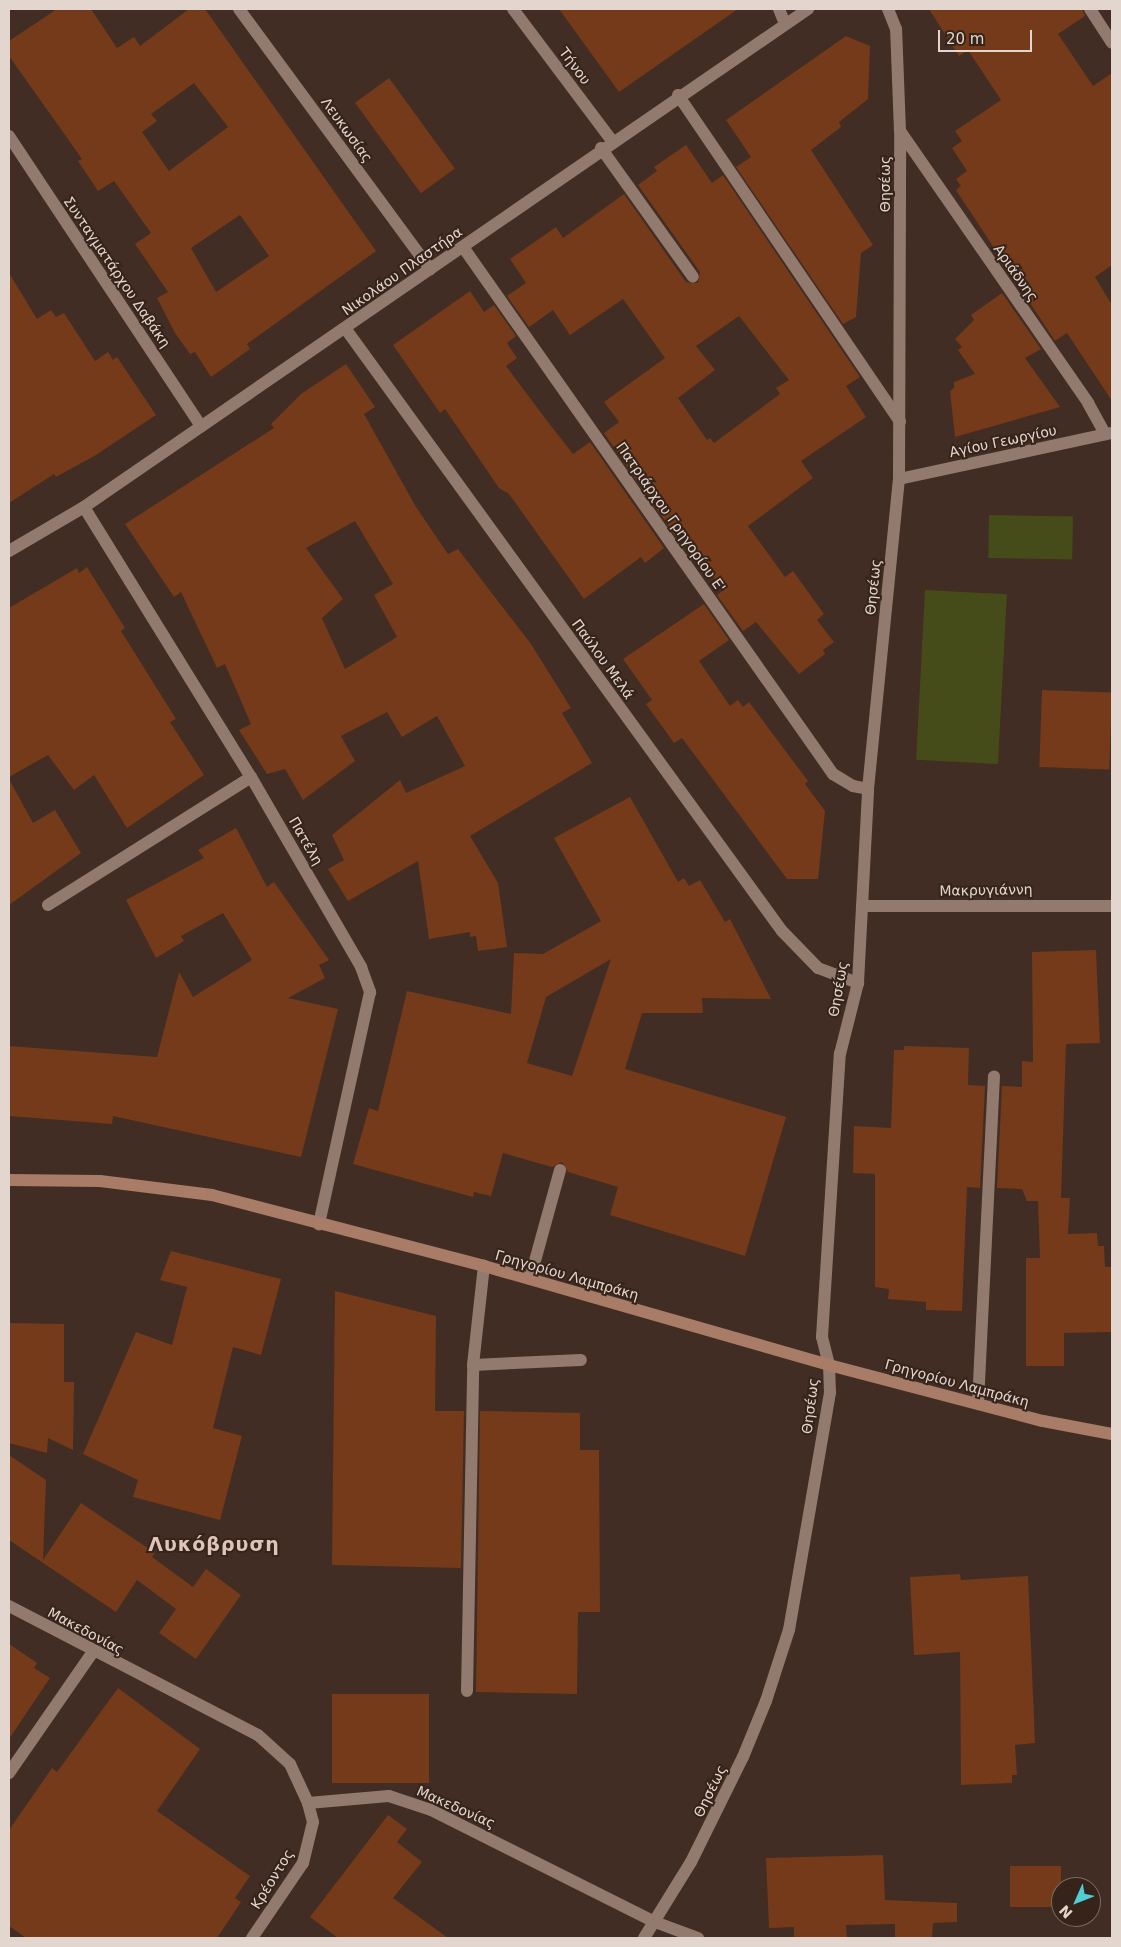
<!DOCTYPE html>
<meta charset="utf-8">
<style>
body{margin:0}
#map{position:relative;width:1121px;height:1947px;overflow:hidden;background:#412d23;font-family:"DejaVu Sans",sans-serif}
div>[style]{position:absolute}
[style*='--x']{left:calc(var(--x)*1px);top:calc(var(--y)*1px);width:calc(var(--w)*1px);rotate:calc(var(--a)*1deg)}
.green>*{inset:0;background:#454b19;transform-origin:0 0}
.building>*{inset:0;background:#743a19;transform-origin:0 0}
.service>*{height:12px;margin:-6px;padding:0 6px;transform-origin:6px;border-radius:6px;background:#927a6f}
.minor>*{height:12px;margin:-6px;padding:0 6px;transform-origin:6px;border-radius:6px;background:#927a6f}
.secondary>*{height:12px;margin:-6px;padding:0 6px;transform-origin:6px;border-radius:6px;background:#a87c66}
span{translate:-50% -50%;white-space:nowrap;text-align:center;line-height:1.15;-webkit-text-stroke:4px #362319;paint-order:stroke}
.street-label{font-size:14px;color:#e3d6cf}
.district-label{font-size:19px;color:#dfc5b9;font-weight:700;letter-spacing:1px}
.frame{position:absolute;inset:0;border:10px solid #e3d6cf;pointer-events:none}
.north{position:absolute;left:1051px;top:1877px;width:50px;height:50px;box-sizing:border-box;background:#362319;border:1px solid #7b6b62;border-radius:50%;rotate:226deg;font-size:14px;font-weight:700;line-height:20px;text-align:center;color:#e3d6cf}
.north::after{content:'';display:block;margin:auto;width:18px;height:22px;background:#52ccd5;clip-path:polygon(50% 0,100% 100%,50% 72%,0 100%)}
.scale{position:absolute;left:938px;top:30px;width:94px;height:22px;box-sizing:border-box;border:2px solid #e3d6cf;border-top:0;padding-left:6px;font-size:15px;line-height:18px;white-space:nowrap;color:#e3d6cf;-webkit-text-stroke:4px #362319;paint-order:stroke}
</style>
<div id="map">
<div class="green">
<div style="left:989px;top:515px;width:84px;height:43px;rotate:1deg"></div>
<div style="left:925px;top:590px;width:82px;height:170px;rotate:3deg"></div>
</div>
<div class="building">
<div style="clip-path:polygon(evenodd,57px 9px,91px 9px,117px 48px,134px 37px,140px 46px,189px 9px,205px 9px,376px 251px,247px 344px,250px 349px,211px 377px,195px 352px,190px 354px,175px 333px,157px 298px,168px 292px,135px 244px,151px 233px,114px 181px,98px 191px,78px 161px,82px 159px,9px 56px,9px 41px,57px 9px,194px 83px,228px 127px,169px 171px,142px 132px,157px 121px,151px 114px,194px 83px,57px 9px,240px 215px,269px 256px,216px 292px,191px 248px,240px 215px)"></div>
<div style="clip-path:polygon(559px 9px,738px 9px,619px 92px)"></div>
<div style="clip-path:polygon(929px 9px,1082px 9px,1085px 16px,1058px 34px,1093px 86px,1112px 73px,1112px 265px,1095px 277px,1112px 305px,1112px 401px,1067px 333px,1055px 341px,956px 190px,961px 186px,956px 179px,967px 171px,952px 148px,962px 141px,955px 131px,1001px 100px,968px 50px,959px 56px)"></div>
<div style="clip-path:polygon(846px 36px,870px 46px,868px 99px,839px 122px,841px 127px,811px 150px,873px 245px,861px 253px,856px 317px,843px 324px,736px 167px,751px 157px,726px 120px)"></div>
<div style="left:389px;top:78px;width:112px;height:42px;rotate:54deg"></div>
<div style="clip-path:polygon(evenodd,686px 145px,712px 183px,723px 175px,860px 377px,846px 386px,866px 417px,801px 461px,813px 478px,748px 526px,785px 577px,793px 571px,824px 614px,817px 620px,834px 642px,823px 650px,825px 654px,799px 674px,756px 622px,743px 631px,717px 595px,723px 590px,682px 535px,677px 538px,604px 433px,619px 422px,604px 402px,665px 358px,623px 299px,570px 335px,553px 310px,529px 327px,507px 296px,526px 283px,510px 259px,556px 227px,563px 238px,624px 194px,686px 282px,698px 283px,700px 272px,638px 185px,657px 171px,654px 167px,686px 145px,739px 316px,789px 380px,776px 388px,780px 394px,714px 443px,710px 438px,707px 440px,678px 398px,715px 370px,696px 346px,739px 316px)"></div>
<div style="clip-path:polygon(9px 273px,37px 319px,51px 310px,56px 317px,64px 313px,95px 361px,108px 352px,113px 360px,117px 357px,156px 415px,96px 455px,56px 477px,54px 474px,9px 503px)"></div>
<div style="clip-path:polygon(470px 291px,484px 312px,494px 305px,516px 336px,507px 343px,517px 358px,506px 366px,548px 422px,573px 454px,590px 442px,664px 548px,645px 563px,641px 557px,584px 599px,509px 494px,499px 488px,445px 409px,440px 413px,393px 345px)"></div>
<div style="clip-path:polygon(1002px 293px,1041px 349px,1025px 358px,1060px 407px,955px 437px,950px 391px,954px 388px,954px 382px,975px 374px,958px 350px,962px 347px,955px 339px,974px 320px,971px 315px)"></div>
<div style="clip-path:polygon(evenodd,346px 364px,375px 407px,364px 414px,416px 507px,448px 554px,458px 549px,531px 644px,571px 708px,562px 713px,592px 763px,470px 836px,498px 883px,507px 947px,478px 951px,476px 936px,470px 937px,470px 932px,429px 939px,418px 861px,348px 901px,328px 869px,344px 860px,332px 835px,400px 780px,406px 793px,465px 766px,437px 716px,402px 737px,387px 712px,341px 736px,355px 761px,303px 800px,285px 769px,267px 774px,239px 730px,251px 724px,225px 664px,217px 668px,181px 592px,174px 597px,125px 524px,274px 428px,271px 424px,301px 394px,346px 364px,355px 521px,393px 584px,374px 595px,397px 637px,345px 669px,322px 618px,343px 599px,306px 548px,355px 521px)"></div>
<div style="clip-path:polygon(87px 567px,125px 628px,121px 631px,176px 719px,170px 722px,204px 775px,127px 828px,94px 775px,74px 790px,48px 755px,9px 777px,9px 608px,77px 568px,79px 573px)"></div>
<div style="clip-path:polygon(704px 604px,729px 640px,699px 661px,730px 706px,738px 700px,743px 707px,749px 702px,808px 781px,805px 784px,825px 811px,818px 879px,787px 879px,682px 738px,674px 743px,646px 704px,652px 700px,623px 659px)"></div>
<div style="left:1042px;top:690px;width:70px;height:77px;rotate:2deg"></div>
<div style="clip-path:polygon(9px 779px,33px 823px,55px 810px,81px 853px,9px 905px)"></div>
<div style="clip-path:polygon(evenodd,630px 797px,678px 882px,684px 878px,689px 886px,700px 880px,725px 922px,730px 919px,771px 999px,702px 998px,703px 1013px,642px 1013px,625px 1069px,786px 1117px,745px 1256px,610px 1215px,618px 1187px,568px 1172px,562px 1162px,552px 1167px,503px 1153px,491px 1196px,474px 1192px,473px 1197px,353px 1164px,369px 1108px,378px 1111px,407px 991px,511px 1014px,514px 953px,543px 954px,601px 921px,554px 838px,630px 797px,611px 959px,572px 1076px,527px 1063px,546px 997px,611px 959px)"></div>
<div style="clip-path:polygon(236px 828px,267px 887px,274px 882px,329px 960px,319px 965px,325px 978px,288px 998px,338px 1009px,301px 1157px,113px 1116px,112px 1124px,9px 1116px,9px 1046px,157px 1057px,179px 972px,193px 997px,252px 960px,223px 913px,181px 936px,184px 941px,156px 958px,126px 900px,204px 858px,198px 850px)"></div>
<div style="clip-path:polygon(1096px 950px,1100px 1043px,1066px 1044px,1061px 1198px,1070px 1198px,1068px 1234px,1097px 1233px,1098px 1246px,1104px 1246px,1105px 1267px,1112px 1267px,1112px 1332px,1064px 1333px,1064px 1366px,1026px 1366px,1026px 1258px,1040px 1258px,1038px 1201px,1027px 1201px,1022px 1189px,997px 1188px,1002px 1086px,1022px 1087px,1022px 1061px,1033px 1062px,1032px 952px)"></div>
<div style="clip-path:polygon(904px 1046px,969px 1048px,968px 1085px,985px 1086px,980px 1188px,967px 1187px,962px 1311px,926px 1310px,926px 1302px,888px 1299px,889px 1289px,875px 1287px,875px 1174px,853px 1173px,854px 1126px,891px 1128px,894px 1050px,904px 1050px)"></div>
<div style="clip-path:polygon(171px 1251px,281px 1279px,261px 1355px,233px 1347px,213px 1428px,242px 1436px,220px 1520px,133px 1497px,138px 1480px,83px 1454px,136px 1332px,172px 1345px,187px 1287px,160px 1280px)"></div>
<div style="clip-path:polygon(335px 1291px,436px 1316px,435px 1411px,464px 1411px,461px 1568px,332px 1565px)"></div>
<div style="clip-path:polygon(9px 1323px,64px 1324px,64px 1382px,74px 1382px,73px 1450px,48px 1438px,47px 1453px,9px 1443px)"></div>
<div style="clip-path:polygon(480px 1411px,580px 1413px,580px 1450px,599px 1450px,600px 1612px,578px 1612px,577px 1694px,476px 1692px)"></div>
<div style="clip-path:polygon(9px 1455px,46px 1480px,43px 1560px,81px 1503px,155px 1553px,152px 1557px,193px 1587px,206px 1569px,241px 1595px,196px 1659px,159px 1633px,176px 1609px,137px 1580px,116px 1612px,9px 1540px)"></div>
<div style="clip-path:polygon(960px 1574px,961px 1580px,1028px 1576px,1035px 1743px,1015px 1745px,1017px 1775px,1012px 1775px,1012px 1783px,961px 1785px,960px 1652px,914px 1655px,910px 1577px)"></div>
<div style="clip-path:polygon(9px 1644px,37px 1663px,34px 1668px,50px 1678px,9px 1739px)"></div>
<div style="clip-path:polygon(118px 1688px,200px 1749px,157px 1811px,250px 1876px,235px 1898px,241px 1902px,217px 1938px,26px 1938px,9px 1926px,9px 1830px,52px 1768px,57px 1772px)"></div>
<div style="left:332px;top:1694px;width:97px;height:89px"></div>
<div style="clip-path:polygon(388px 1815px,407px 1829px,397px 1842px,422px 1862px,393px 1898px,448px 1938px,338px 1938px,310px 1917px)"></div>
<div style="clip-path:polygon(883px 1855px,885px 1900px,957px 1903px,957px 1922px,933px 1923px,932px 1938px,895px 1938px,895px 1924px,846px 1925px,847px 1938px,794px 1938px,794px 1927px,769px 1928px,766px 1858px)"></div>
<div style="left:1061px;top:1866px;width:41px;height:51px;rotate:90deg"></div>
</div>
<div class="service">
<div style="--x:601;--y:148;--w:158;--a:54.5"></div>
<div style="--x:530;--y:1279;--w:113;--a:-74.6"></div>
<div style="--x:473;--y:1365;--w:108;--a:-2.7"></div>
<div style="--x:978;--y:1403;--w:327;--a:-87.2"></div>
<div style="--x:467;--y:1691;--w:326;--a:-88.9"></div>
<div style="--x:473;--y:1365;--w:100;--a:-83.7"></div>
<div style="--x:9;--y:1773;--w:146;--a:-55.3"></div>
</div>
<div class="minor">
<div style="--x:239;--y:9;--w:323;--a:53.7"></div>
<div style="--x:513;--y:9;--w:165;--a:53.1"></div>
<div style="--x:779;--y:9;--w:16;--a:68"></div>
<div style="--x:1090;--y:9;--w:40;--a:57.1"></div>
<div style="--x:678;--y:95;--w:395;--a:55.8"></div>
<div style="--x:900;--y:131;--w:331;--a:55.3"></div>
<div style="--x:1088;--y:403;--w:35;--a:61"></div>
<div style="--x:9;--y:136;--w:348;--a:56.5"></div>
<div style="--x:463;--y:247;--w:644;--a:54.93"></div>
<div style="--x:833;--y:774;--w:23;--a:31"></div>
<div style="--x:853;--y:786;--w:15;--a:11"></div>
<div style="--x:345;--y:328;--w:745;--a:54.07"></div>
<div style="--x:782;--y:931;--w:52;--a:45.8"></div>
<div style="--x:818;--y:968;--w:43;--a:20.6"></div>
<div style="--x:899;--y:479;--w:218;--a:-12.2"></div>
<div style="--x:84;--y:507;--w:317;--a:58.3"></div>
<div style="--x:251;--y:777;--w:220;--a:59.9"></div>
<div style="--x:361;--y:967;--w:27;--a:70"></div>
<div style="--x:370;--y:992;--w:238;--a:102.4"></div>
<div style="--x:9;--y:551;--w:87;--a:-30.4"></div>
<div style="--x:84;--y:507;--w:879;--a:-34.52"></div>
<div style="--x:48;--y:905;--w:240;--a:-32.2"></div>
<div style="--x:862;--y:906;--w:250;--a:0"></div>
<div style="--x:9;--y:1606;--w:280;--a:27.4"></div>
<div style="--x:258;--y:1735;--w:43;--a:42.2"></div>
<div style="--x:290;--y:1764;--w:43;--a:65.2"></div>
<div style="--x:308;--y:1803;--w:81;--a:-4.9"></div>
<div style="--x:389;--y:1796;--w:44;--a:18.4"></div>
<div style="--x:431;--y:1810;--w:250;--a:26.6"></div>
<div style="--x:655;--y:1922;--w:46;--a:20.4"></div>
<div style="--x:252;--y:1938;--w:91;--a:-55.8"></div>
<div style="--x:303;--y:1863;--w:42;--a:-76.3"></div>
<div style="--x:313;--y:1822;--w:20;--a:-105"></div>
<div style="--x:644;--y:1938;--w:89;--a:-58.3"></div>
<div style="--x:691;--y:1862;--w:117;--a:-63.7"></div>
<div style="--x:743;--y:1757;--w:61;--a:-67.7"></div>
<div style="--x:766;--y:1701;--w:75;--a:-72.1"></div>
<div style="--x:789;--y:1630;--w:241;--a:-80.2"></div>
<div style="--x:830;--y:1393;--w:28;--a:-92"></div>
<div style="--x:829;--y:1365;--w:29;--a:-104"></div>
<div style="--x:822;--y:1337;--w:284;--a:-86.4"></div>
<div style="--x:840;--y:1054;--w:73;--a:-75.8"></div>
<div style="--x:858;--y:983;--w:194;--a:-87"></div>
<div style="--x:868;--y:789;--w:312;--a:-84.3"></div>
<div style="--x:899;--y:479;--w:348;--a:-89.8"></div>
<div style="--x:900;--y:131;--w:102;--a:-92.2"></div>
<div style="--x:896;--y:29;--w:22;--a:-112"></div>
</div>
<div class="secondary">
<div style="--x:9;--y:1180;--w:91;--a:0.6"></div>
<div style="--x:100;--y:1181;--w:113;--a:7.1"></div>
<div style="--x:212;--y:1195;--w:281;--a:14.6"></div>
<div style="--x:484;--y:1266;--w:359;--a:16"></div>
<div style="--x:829;--y:1365;--w:221;--a:14.7"></div>
<div style="--x:1043;--y:1421;--w:70;--a:10.7"></div>
</div>
<div class="street-label">
<span style="left:575px;top:66px;rotate:53deg">Τήνου</span>
<span style="left:347px;top:130px;rotate:54deg">Λευκωσίας</span>
<span style="left:885px;top:184px;rotate:-90deg">Θησέως</span>
<span style="left:402px;top:271px;rotate:-35deg">Νικολάου Πλαστήρα</span>
<span style="left:117px;top:272px;rotate:56deg">Συνταγματάρχου Δαβάκη</span>
<span style="left:1016px;top:273px;rotate:55deg">Αριάδνης</span>
<span style="left:1003px;top:441px;rotate:-12deg">Αγίου Γεωργίου</span>
<span style="left:671px;top:517px;rotate:55deg">Πατριάρχου Γρηγορίου Ε'</span>
<span style="left:873px;top:587px;rotate:-84deg">Θησέως</span>
<span style="left:603px;top:659px;rotate:54deg">Παύλου Μελά</span>
<span style="left:306px;top:841px;rotate:60deg">Πατέλη</span>
<span style="left:986px;top:890px;rotate:-1deg">Μακρυγιάννη</span>
<span style="left:838px;top:989px;rotate:-80deg">Θησέως</span>
<span style="left:567px;top:1275px;rotate:16deg">Γρηγορίου Λαμπράκη</span>
<span style="left:957px;top:1383px;rotate:15deg">Γρηγορίου Λαμπράκη</span>
<span style="left:810px;top:1406px;rotate:-83deg">Θησέως</span>
<span style="left:86px;top:1631px;rotate:28deg">Μακεδονίας</span>
<span style="left:710px;top:1791px;rotate:-64deg">Θησέως</span>
<span style="left:456px;top:1807px;rotate:24deg">Μακεδονίας</span>
<span style="left:272px;top:1879px;rotate:-58deg">Κρέοντος</span>
</div>
<div class="district-label">
<span style="left:214px;top:1545px">Λυκόβρυση</span>
</div>
<div class="frame"></div>
<div class="north">N</div>
<div class="scale">20 m</div>
</div>
